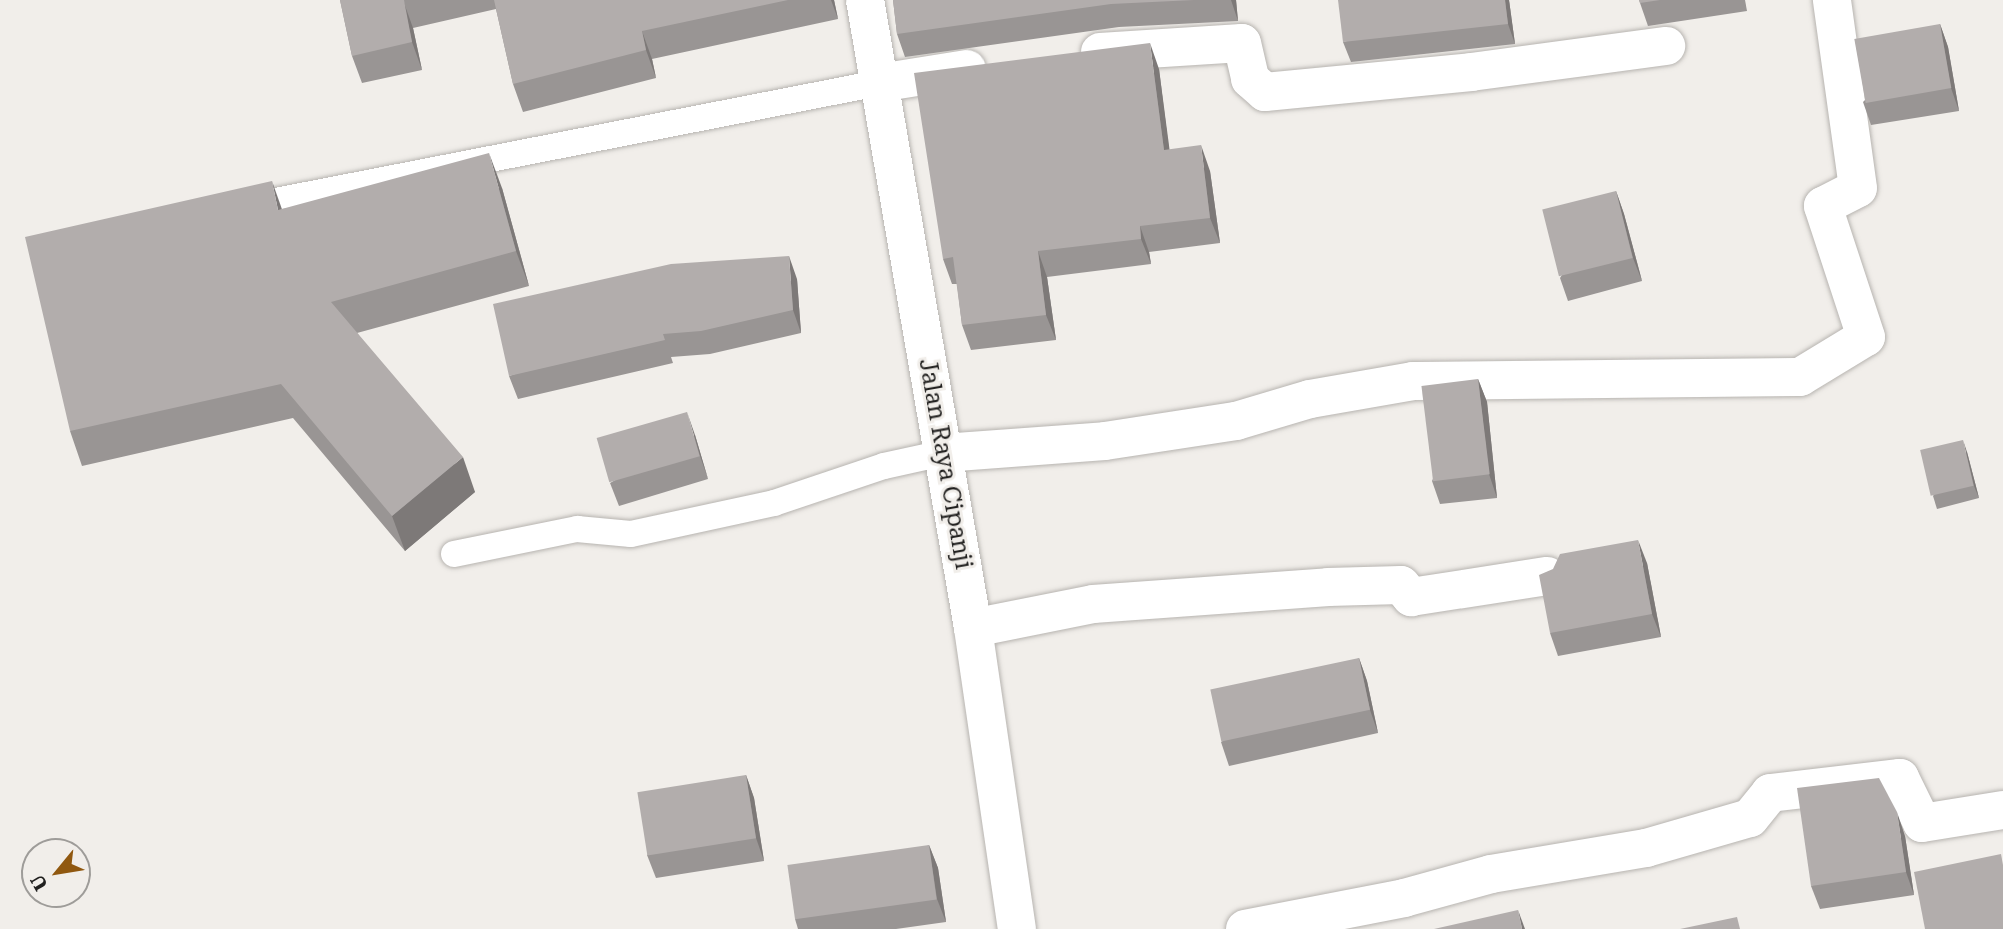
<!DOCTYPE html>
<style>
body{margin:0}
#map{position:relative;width:2003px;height:929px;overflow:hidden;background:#f1eeea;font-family:"Roboto Serif",serif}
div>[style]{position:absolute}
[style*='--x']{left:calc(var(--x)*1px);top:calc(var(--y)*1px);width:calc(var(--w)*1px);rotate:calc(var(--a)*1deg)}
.roads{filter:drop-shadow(0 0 2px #b7b4b0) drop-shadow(0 0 2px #b7b4b0)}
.service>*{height:26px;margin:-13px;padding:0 13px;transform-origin:13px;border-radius:13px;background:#fff}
.minor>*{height:38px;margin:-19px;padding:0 19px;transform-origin:19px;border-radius:19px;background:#fff}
.secondary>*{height:38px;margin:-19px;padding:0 19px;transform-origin:19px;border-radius:19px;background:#fff}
.wall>*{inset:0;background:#999594}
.shaded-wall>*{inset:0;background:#7d7978}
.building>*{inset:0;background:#b2adac;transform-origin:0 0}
span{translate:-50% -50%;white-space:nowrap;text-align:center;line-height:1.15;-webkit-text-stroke:6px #f1eeea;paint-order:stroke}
.street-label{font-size:24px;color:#21201f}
.north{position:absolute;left:21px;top:838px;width:70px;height:70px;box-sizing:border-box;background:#f1eeea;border:2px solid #9e9c99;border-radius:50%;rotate:240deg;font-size:19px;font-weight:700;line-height:28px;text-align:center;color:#21201f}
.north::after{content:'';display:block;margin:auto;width:24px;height:32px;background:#905810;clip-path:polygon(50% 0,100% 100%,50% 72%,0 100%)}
</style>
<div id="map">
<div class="roads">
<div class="service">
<div style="--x:245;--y:207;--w:646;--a:-11.07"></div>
<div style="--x:454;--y:554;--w:126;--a:-11.5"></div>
<div style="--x:577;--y:529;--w:54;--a:5.3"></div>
<div style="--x:631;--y:534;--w:146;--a:-12.2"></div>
<div style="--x:774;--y:503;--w:116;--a:-18.6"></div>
<div style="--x:884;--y:466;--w:60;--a:-12.4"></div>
</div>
<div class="minor">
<div style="--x:1100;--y:52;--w:142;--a:-3.6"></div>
<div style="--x:1242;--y:43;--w:37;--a:77"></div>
<div style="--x:1250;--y:79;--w:20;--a:41"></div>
<div style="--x:1265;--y:92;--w:207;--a:-5.5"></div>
<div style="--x:1471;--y:72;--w:197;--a:-7.6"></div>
<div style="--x:879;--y:83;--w:89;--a:-9"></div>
<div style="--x:943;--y:453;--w:162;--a:-4.2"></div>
<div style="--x:1105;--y:441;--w:133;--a:-8.7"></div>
<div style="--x:1236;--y:421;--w:77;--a:-16.6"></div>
<div style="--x:1310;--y:399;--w:105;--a:-9.9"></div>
<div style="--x:1413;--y:381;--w:387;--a:-0.6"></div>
<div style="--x:1800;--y:377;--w:77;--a:-31.2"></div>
<div style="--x:1866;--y:337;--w:138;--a:-108.2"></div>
<div style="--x:1823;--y:206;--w:39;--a:-27"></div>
<div style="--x:1858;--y:188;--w:190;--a:-97.9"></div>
<div style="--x:973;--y:628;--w:122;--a:-11.3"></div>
<div style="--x:1093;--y:604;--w:236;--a:-4.1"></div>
<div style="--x:1328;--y:587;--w:73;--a:-1.6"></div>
<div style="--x:1401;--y:585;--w:16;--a:50"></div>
<div style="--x:1411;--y:597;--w:138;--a:-8.8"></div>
<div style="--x:1245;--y:929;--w:162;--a:-11"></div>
<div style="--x:1404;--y:898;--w:90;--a:-15.4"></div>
<div style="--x:1491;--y:874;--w:157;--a:-9.5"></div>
<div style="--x:1646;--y:848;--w:108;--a:-16.1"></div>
<div style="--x:1750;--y:818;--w:32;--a:-51"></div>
<div style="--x:1770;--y:793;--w:131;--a:-6.6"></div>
<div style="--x:1900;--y:778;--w:50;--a:63.9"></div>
<div style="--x:1922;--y:823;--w:82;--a:-9.1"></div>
</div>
<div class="secondary">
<div style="--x:865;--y:0;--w:637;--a:80.24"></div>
<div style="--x:973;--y:628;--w:304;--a:81.7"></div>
</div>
</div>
<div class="wall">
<div style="clip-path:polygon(340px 0,834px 0,838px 19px,652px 59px,656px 78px,523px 112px,513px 84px,496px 9px,413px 28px,422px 70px,362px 83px,352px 56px)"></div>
<div style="clip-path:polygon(893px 0,1236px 0,1238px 21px,1119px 27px,905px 57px,897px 34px)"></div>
<div style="clip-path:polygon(1509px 0,1515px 44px,1351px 62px,1343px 42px)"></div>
<div style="clip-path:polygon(1639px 0,1745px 0,1747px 11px,1648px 26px)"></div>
<div style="clip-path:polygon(1940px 24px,1948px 47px,1959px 111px,1871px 125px,1863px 102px)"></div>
<div style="clip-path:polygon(1159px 69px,1169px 150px,1210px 171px,1220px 243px,1149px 252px,1151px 264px,1047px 277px,1056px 340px,971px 350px,962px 325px,957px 284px,952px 284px,943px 259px)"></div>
<div style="clip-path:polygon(502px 188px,529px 286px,357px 333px,475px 492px,405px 551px,293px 418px,82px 466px,70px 431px,282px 209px)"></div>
<div style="clip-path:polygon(1616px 191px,1624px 214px,1642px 281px,1568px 301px,1560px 278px)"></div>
<div style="clip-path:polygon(797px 279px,801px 333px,710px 354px,671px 357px,673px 363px,518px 399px,509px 376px)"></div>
<div style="clip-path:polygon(1478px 379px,1487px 402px,1497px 498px,1440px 504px,1432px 481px)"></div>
<div style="clip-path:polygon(695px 435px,708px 479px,619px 506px,610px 483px)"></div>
<div style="clip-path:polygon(1967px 452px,1979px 498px,1937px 509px,1933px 496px)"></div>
<div style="clip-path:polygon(1647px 563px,1661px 637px,1558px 656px,1550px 633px)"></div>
<div style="clip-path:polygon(1359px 658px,1367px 681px,1378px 733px,1229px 766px,1221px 742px)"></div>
<div style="clip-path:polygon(746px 775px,754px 798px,764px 861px,656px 878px,647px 855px)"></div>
<div style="clip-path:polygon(1905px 836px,1914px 895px,1820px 909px,1811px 886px)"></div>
<div style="clip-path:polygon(929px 845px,938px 868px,946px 922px,896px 929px,798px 929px,795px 919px)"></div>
</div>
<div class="shaded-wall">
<div style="clip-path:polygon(403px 0,413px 28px,422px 70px,412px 42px)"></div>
<div style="clip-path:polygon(831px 0,834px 0,838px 19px)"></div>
<div style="clip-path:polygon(1231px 0,1236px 0,1238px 21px)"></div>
<div style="clip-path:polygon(1505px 0,1509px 0,1515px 44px,1508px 24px)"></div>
<div style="clip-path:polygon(1940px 24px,1948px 47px,1959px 111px,1951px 88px)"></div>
<div style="clip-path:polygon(642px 31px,652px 59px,656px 78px,646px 50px)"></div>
<div style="clip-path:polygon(1150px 43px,1159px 69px,1173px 176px,1164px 150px)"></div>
<div style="clip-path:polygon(1201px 145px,1210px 171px,1220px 243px,1210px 218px)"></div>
<div style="clip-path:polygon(489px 153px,502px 188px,529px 286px,516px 251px)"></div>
<div style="clip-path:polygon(272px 181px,284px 215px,278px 210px)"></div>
<div style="clip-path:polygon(1616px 191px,1624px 214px,1642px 281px,1633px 258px)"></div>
<div style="clip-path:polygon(1140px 226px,1149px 252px,1151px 264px,1141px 239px)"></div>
<div style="clip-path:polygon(1038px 251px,1047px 277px,1056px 340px,1046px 315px)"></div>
<div style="clip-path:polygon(789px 256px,797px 279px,801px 333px,793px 310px)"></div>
<div style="clip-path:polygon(1478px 379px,1487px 402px,1497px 498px,1489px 474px)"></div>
<div style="clip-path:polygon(687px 412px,695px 435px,708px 479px,700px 456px)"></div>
<div style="clip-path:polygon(1963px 440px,1967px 452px,1979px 498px,1974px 486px)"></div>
<div style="clip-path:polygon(463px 457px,475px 492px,405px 551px,392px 516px)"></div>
<div style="clip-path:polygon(1638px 540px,1647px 563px,1661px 637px,1652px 614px)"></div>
<div style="clip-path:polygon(1359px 658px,1367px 681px,1378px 733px,1370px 710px)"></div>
<div style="clip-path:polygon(746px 775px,754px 798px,764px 861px,756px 838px)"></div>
<div style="clip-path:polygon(1897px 812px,1905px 836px,1914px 895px,1906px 872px)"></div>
<div style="clip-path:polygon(929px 845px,938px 868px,946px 922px,937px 899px)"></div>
<div style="clip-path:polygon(1518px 910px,1525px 929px,1522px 929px)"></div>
</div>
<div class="building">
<div style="clip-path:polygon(340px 0,404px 0,412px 42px,352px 56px)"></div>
<div style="clip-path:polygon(494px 0,788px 0,642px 31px,646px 50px,513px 84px)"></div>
<div style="clip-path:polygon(893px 0,1194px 0,1111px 4px,897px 34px)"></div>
<div style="clip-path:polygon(1338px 0,1505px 0,1508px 24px,1343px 42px)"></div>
<div style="clip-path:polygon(1639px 0,1660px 0,1640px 3px)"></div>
<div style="left:1940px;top:24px;width:65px;height:87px;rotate:80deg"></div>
<div style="clip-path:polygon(1150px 43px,1164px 150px,1201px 145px,1210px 218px,1140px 226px,1141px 239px,1038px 251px,1046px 315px,962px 325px,953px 257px,943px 259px,914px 73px)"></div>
<div style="clip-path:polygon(489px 153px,516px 251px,331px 302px,463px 457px,392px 516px,281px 384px,70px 431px,25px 237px,272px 181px,278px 210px)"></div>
<div style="left:1616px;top:191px;width:69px;height:76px;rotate:76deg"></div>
<div style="clip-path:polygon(789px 256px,793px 310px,701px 331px,663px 334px,665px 340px,509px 376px,493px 304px,671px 264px)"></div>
<div style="left:1478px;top:379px;width:96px;height:57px;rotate:83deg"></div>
<div style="left:687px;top:412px;width:46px;height:94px;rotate:74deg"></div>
<div style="left:1963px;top:440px;width:47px;height:44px;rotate:77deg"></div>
<div style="clip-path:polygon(1638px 540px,1652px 614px,1550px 633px,1539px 575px,1553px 569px,1560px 554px)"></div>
<div style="left:1359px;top:658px;width:53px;height:152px;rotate:78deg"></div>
<div style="left:746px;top:775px;width:64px;height:110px;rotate:81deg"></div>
<div style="clip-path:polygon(1879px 778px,1897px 812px,1906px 872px,1811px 886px,1797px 788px)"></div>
<div style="left:929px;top:845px;width:55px;height:143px;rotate:82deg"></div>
<div style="clip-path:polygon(2001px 854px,2003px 865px,2003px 929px,1925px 929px,1914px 872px)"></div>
<div style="clip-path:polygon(1518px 910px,1522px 929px,1434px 929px)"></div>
<div style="clip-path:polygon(1737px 917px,1740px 929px,1680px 929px)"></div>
</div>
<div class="street-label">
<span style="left:945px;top:464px;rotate:80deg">Jalan Raya Cipanji</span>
</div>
<div class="north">U</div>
</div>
